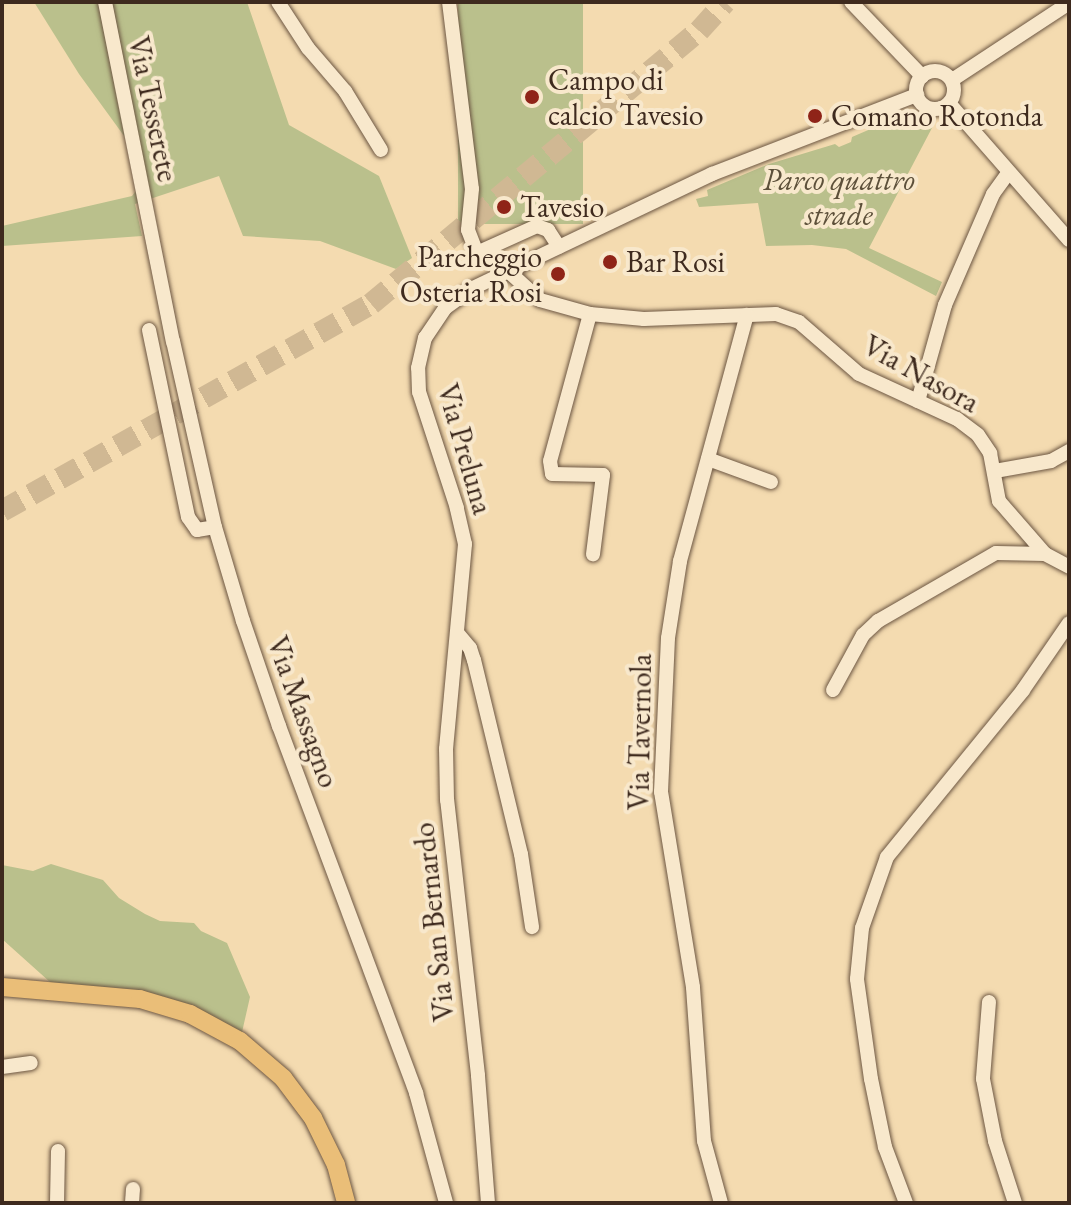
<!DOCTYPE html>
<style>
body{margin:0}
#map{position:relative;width:1071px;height:1205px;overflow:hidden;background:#f4dbb0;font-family:"EB Garamond",serif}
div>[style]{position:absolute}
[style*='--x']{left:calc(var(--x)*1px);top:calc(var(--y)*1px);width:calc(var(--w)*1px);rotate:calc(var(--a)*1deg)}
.green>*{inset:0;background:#bac08c;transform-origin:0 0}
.highway-tunnel>*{height:22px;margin-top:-11px;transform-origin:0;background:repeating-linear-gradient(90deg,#d0b893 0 22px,transparent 0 33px)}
.roads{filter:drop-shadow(0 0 2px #6c5642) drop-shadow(0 0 2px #6c5642)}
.minor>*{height:14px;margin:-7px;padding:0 7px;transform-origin:7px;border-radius:7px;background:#f8e8cc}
.minor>.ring{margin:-7px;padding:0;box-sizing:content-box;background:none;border:14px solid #f8e8cc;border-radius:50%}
.major>*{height:18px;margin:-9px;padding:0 9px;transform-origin:9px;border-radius:9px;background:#eabe78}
.dots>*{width:22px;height:22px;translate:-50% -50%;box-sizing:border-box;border:4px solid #f8e8cc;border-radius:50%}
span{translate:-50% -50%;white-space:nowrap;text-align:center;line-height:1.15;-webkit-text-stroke:8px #f8e8cc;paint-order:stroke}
.poi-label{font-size:30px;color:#3e2a1e}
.left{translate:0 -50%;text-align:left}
.right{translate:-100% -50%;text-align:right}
.street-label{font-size:30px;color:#3e2a1e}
.park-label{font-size:30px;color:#5d503a;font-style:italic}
.frame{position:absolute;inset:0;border:4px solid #3e2a1e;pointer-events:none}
</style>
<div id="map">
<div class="green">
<div style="clip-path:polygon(34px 2px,247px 2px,289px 125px,379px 176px,412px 258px,396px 269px,320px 241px,243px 236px,219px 176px,135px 204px,142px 236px,2px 246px,2px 226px,132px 196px,142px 183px,135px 151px,79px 74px)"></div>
<div style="left:458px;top:2px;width:125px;height:222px"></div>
<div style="clip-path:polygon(903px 115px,919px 124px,932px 122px,933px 126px,869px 248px,942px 282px,936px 296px,846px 249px,812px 245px,766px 246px,758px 203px,699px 207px,696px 199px,708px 196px,707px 190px,769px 164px,835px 144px,839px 147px,851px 142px,852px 137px)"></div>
<div style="clip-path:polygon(51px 864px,103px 880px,119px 898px,145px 914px,160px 921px,194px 923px,201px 931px,227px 943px,250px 997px,240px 1041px,212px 1024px,60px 991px,2px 939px,2px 865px,33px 871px)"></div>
</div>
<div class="highway-tunnel">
<div style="--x:2;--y:511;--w:423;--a:-29.3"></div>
<div style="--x:371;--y:304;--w:427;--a:-39.8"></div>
<div style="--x:699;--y:31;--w:39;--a:-48"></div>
</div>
<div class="roads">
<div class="minor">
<div style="--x:105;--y:2;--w:346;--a:78.7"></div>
<div style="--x:173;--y:341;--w:191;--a:77.3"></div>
<div style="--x:215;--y:527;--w:98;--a:73.4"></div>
<div style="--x:243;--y:621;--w:111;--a:71.1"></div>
<div style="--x:279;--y:726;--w:392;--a:69.5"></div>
<div style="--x:416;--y:1093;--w:114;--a:74.7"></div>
<div style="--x:278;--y:2;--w:55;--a:56.9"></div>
<div style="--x:308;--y:48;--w:57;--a:49.3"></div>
<div style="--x:345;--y:91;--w:69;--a:58.6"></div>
<div style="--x:449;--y:2;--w:188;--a:83"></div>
<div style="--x:472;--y:189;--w:41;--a:95.6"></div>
<div style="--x:468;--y:230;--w:25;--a:69"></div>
<div style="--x:477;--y:253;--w:66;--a:-24.2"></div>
<div style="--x:537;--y:226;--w:12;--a:20"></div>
<div style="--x:548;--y:230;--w:20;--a:57"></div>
<div style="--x:851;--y:2;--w:103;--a:46.2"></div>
<div class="ring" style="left:916px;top:71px;width:24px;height:24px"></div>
<div style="--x:952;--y:80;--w:140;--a:-33.3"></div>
<div style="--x:949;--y:103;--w:182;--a:48.8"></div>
<div style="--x:508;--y:271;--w:43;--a:42.2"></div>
<div style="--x:540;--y:300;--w:52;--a:15.6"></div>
<div style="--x:590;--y:314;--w:54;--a:5.3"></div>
<div style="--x:644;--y:319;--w:132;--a:-2.2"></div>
<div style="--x:776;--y:314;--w:24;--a:19"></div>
<div style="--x:799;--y:322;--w:79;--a:40.9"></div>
<div style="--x:859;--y:374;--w:108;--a:24.7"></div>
<div style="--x:957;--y:419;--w:26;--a:37"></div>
<div style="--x:978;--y:435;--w:22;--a:56"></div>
<div style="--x:990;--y:453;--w:49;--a:79.4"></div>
<div style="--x:999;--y:501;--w:70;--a:49"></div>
<div style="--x:1045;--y:554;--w:27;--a:28"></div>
<div style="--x:590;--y:314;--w:152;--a:105.2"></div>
<div style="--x:550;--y:461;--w:13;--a:81"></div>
<div style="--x:552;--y:474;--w:51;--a:1.1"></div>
<div style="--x:603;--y:475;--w:80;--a:97.2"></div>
<div style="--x:149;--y:330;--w:191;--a:78.2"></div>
<div style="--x:188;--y:517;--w:16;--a:55"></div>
<div style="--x:197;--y:530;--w:18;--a:-9"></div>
<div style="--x:918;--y:401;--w:100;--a:-74.3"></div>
<div style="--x:945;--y:305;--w:121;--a:-66.6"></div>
<div style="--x:993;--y:194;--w:26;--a:-54"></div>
<div style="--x:708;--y:459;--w:67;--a:20.1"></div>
<div style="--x:995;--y:471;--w:57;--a:-10.1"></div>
<div style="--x:1051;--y:461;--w:21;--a:-29"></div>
<div style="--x:459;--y:635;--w:17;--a:50"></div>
<div style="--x:470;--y:648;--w:13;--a:72"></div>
<div style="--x:474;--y:660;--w:200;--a:76.4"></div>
<div style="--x:521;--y:854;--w:74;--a:81.4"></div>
<div style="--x:833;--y:690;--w:63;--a:-61.4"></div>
<div style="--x:863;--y:635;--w:21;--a:-43"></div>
<div style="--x:878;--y:621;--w:136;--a:-30"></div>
<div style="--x:996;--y:553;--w:49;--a:1.2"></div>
<div style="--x:989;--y:1002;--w:77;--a:94.5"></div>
<div style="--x:983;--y:1079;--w:63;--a:79"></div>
<div style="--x:995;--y:1141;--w:65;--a:72.1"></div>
<div style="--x:2;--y:1067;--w:29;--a:-8"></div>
<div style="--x:57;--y:1203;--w:52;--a:-88.9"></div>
<div style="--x:132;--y:1203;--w:14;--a:-86"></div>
<div style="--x:488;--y:1203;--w:128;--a:-94.5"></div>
<div style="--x:478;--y:1075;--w:277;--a:-96.4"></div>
<div style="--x:447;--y:800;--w:51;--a:-91.1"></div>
<div style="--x:446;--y:749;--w:206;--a:-84.7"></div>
<div style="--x:465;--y:544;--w:37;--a:-103"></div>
<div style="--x:457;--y:508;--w:122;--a:-108.1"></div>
<div style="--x:419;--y:392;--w:24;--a:-92"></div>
<div style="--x:418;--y:368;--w:31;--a:-77"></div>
<div style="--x:425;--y:338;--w:36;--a:-56"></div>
<div style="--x:445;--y:308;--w:34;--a:-36"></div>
<div style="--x:473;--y:288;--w:265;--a:-25.5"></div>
<div style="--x:712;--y:174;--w:220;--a:-21.1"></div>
<div style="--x:721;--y:1203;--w:64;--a:-105.3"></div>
<div style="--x:704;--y:1141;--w:154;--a:-94.1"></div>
<div style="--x:693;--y:987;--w:198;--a:-99.3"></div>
<div style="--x:661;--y:792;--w:154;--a:-87.4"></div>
<div style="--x:668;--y:638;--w:78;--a:-81.1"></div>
<div style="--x:680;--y:561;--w:255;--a:-74.8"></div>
<div style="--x:906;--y:1203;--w:60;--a:-110.6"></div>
<div style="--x:885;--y:1147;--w:69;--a:-101.6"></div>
<div style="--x:871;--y:1079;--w:101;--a:-98"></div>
<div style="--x:857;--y:979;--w:51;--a:-84.4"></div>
<div style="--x:862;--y:928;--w:75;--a:-70.6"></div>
<div style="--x:887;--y:857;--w:215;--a:-50.8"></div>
<div style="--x:1023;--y:690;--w:81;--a:-55.5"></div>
</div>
<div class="major">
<div style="--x:2;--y:987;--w:139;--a:5"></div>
<div style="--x:140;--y:999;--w:52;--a:16.7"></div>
<div style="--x:190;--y:1014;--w:57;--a:28.4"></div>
<div style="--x:240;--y:1041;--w:57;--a:40.7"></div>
<div style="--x:283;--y:1078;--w:50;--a:53.1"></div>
<div style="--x:313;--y:1118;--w:52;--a:63.9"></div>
<div style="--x:336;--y:1165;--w:39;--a:75"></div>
</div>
</div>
<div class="dots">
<div style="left:532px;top:97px;background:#8f2418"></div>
<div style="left:815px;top:116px;background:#8f2418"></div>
<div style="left:504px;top:207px;background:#8f2418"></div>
<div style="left:610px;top:262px;background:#8f2418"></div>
<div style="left:558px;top:274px;background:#8f2418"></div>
</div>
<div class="poi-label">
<span class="left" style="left:548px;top:97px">Campo di<br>calcio Tavesio</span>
<span class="left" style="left:831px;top:116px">Comano Rotonda</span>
<span class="left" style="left:520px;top:207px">Tavesio</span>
<span class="right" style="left:542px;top:274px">Parcheggio<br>Osteria Rosi</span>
<span class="left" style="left:626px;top:262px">Bar Rosi</span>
</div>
<div class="street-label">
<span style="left:153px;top:109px;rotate:78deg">Via Tesserete</span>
<span style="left:921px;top:374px;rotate:29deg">Via Nasora</span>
<span style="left:465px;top:449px;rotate:74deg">Via Preluna</span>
<span style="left:303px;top:712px;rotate:70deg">Via Massagno</span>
<span style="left:640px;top:732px;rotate:-89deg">Via Tavernola</span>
<span style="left:434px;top:922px;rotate:-96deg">Via San Bernardo</span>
</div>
<div class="park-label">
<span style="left:839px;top:197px">Parco quattro<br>strade</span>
</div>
<div class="frame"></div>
</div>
